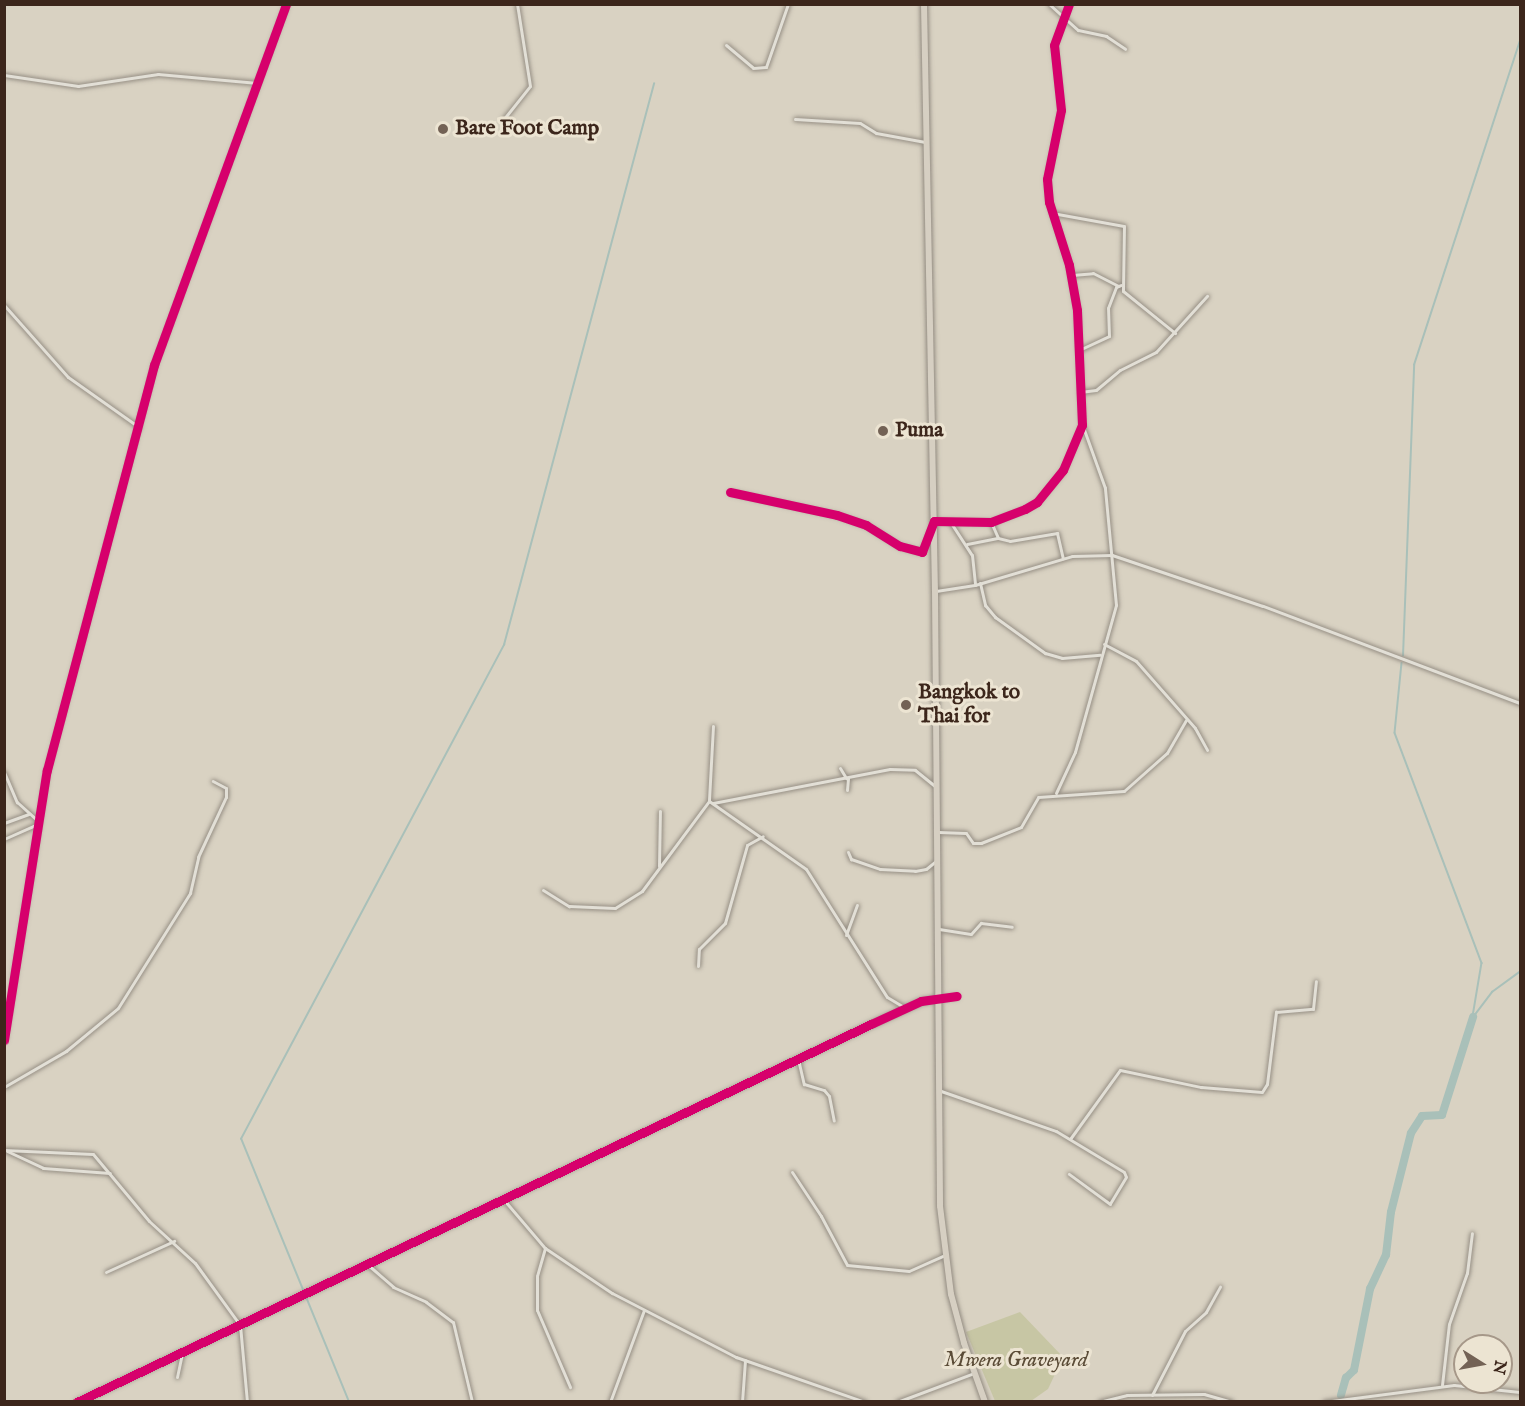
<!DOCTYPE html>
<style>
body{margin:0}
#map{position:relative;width:1525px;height:1406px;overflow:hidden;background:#d9d2c2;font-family:"IM FELL English",serif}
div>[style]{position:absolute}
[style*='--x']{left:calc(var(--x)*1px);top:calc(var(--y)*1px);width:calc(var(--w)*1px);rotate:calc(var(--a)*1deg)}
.green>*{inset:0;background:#c7c6a4}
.stream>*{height:1.5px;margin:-0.75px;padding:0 0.75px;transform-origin:0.75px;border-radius:0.75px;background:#a9c0b9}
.river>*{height:8px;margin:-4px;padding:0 4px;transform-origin:4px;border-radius:4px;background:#a9c0b9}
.roads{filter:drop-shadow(0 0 2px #938c82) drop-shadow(0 0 2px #938c82)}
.street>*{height:3px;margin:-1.5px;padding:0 1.5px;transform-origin:1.5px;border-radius:1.5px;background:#e2dfd6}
.secondary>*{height:4.5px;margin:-2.25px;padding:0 2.25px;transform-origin:2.25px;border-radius:2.25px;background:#e2dfd6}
.highway>*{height:6px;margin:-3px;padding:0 3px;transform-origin:3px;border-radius:3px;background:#d6cfc2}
.cycleway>*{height:9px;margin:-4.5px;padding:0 4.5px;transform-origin:4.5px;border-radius:4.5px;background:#d6006c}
.dots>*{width:16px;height:16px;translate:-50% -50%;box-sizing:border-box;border:3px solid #ece4d2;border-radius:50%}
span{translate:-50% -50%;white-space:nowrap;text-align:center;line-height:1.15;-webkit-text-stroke:6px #ece4d2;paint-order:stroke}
.poi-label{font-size:21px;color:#3c261b;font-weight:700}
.left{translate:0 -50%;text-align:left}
.park-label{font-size:21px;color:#5b4c37;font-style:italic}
.frame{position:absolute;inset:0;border:6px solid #3c261b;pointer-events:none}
.north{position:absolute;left:1453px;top:1334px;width:60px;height:60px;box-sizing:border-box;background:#ece4d2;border:2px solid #a69889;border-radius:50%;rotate:101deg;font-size:16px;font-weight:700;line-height:24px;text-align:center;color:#3c261b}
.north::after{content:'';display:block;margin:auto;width:21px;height:27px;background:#736255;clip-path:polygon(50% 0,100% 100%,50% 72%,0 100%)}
</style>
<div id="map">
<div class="green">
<div style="clip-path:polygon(1020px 1312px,1063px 1357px,1048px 1389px,1031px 1401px,995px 1401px,966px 1332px)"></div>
</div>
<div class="stream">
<div style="--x:1403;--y:656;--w:291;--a:-87.8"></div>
<div style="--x:1414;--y:365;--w:341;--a:-71.9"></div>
<div style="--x:1402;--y:663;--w:70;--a:95.7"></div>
<div style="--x:1395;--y:733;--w:246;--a:69.3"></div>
<div style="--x:1482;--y:963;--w:55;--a:99.5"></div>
<div style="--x:1474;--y:1016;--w:30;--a:-53"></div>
<div style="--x:1492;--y:992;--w:34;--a:-36"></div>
<div style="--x:349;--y:1402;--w:284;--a:-112.3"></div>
<div style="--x:241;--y:1139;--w:560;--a:-61.97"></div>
<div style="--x:504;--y:645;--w:581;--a:-75.03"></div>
</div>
<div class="river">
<div style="--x:1341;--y:1395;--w:18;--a:-74"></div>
<div style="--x:1346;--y:1378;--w:11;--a:-45"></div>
<div style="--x:1354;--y:1370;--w:83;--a:-78.8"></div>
<div style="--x:1370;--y:1289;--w:38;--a:-65"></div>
<div style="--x:1386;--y:1255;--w:43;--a:-83.4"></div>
<div style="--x:1391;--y:1212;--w:81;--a:-75.8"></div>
<div style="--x:1411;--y:1133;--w:20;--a:-57"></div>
<div style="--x:1422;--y:1116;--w:20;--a:-3"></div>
<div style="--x:1442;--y:1115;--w:103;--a:-72.4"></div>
</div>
<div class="roads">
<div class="street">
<div style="--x:1049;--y:4;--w:39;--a:42"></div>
<div style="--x:1078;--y:30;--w:29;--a:12"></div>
<div style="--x:1106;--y:36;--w:23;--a:34"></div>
<div style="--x:726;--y:45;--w:35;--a:40"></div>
<div style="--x:753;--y:68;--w:13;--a:-4"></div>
<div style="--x:766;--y:67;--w:67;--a:-70.8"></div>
<div style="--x:4;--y:75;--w:75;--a:8.5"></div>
<div style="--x:78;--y:86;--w:81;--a:-8.5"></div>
<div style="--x:158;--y:74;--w:100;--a:5.1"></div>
<div style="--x:795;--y:119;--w:65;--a:3.5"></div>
<div style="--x:860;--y:123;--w:19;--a:32"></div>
<div style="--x:876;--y:133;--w:50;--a:10.4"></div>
<div style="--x:503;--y:120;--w:43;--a:-51.5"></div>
<div style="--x:530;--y:86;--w:83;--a:-99"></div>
<div style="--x:1052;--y:213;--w:73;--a:10.2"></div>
<div style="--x:1124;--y:226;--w:65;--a:90.9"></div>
<div style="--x:1123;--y:291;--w:67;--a:38.9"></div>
<div style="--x:1072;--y:275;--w:21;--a:-5"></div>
<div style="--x:1093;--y:273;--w:28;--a:27"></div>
<div style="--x:4;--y:305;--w:96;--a:48.4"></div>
<div style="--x:68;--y:377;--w:87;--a:35.2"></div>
<div style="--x:1079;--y:350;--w:33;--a:-25"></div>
<div style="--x:1109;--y:336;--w:28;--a:-92"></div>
<div style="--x:1108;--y:308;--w:22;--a:-69"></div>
<div style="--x:1116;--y:287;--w:5;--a:-22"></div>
<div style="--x:1080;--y:392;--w:16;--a:-7"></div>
<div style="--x:1096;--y:390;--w:31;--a:-40"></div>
<div style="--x:1120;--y:370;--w:40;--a:-26.6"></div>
<div style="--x:1156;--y:352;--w:76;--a:-47.7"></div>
<div style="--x:730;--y:492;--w:109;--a:12.1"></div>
<div style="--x:837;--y:515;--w:31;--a:19"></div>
<div style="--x:866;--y:525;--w:40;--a:32"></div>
<div style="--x:900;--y:546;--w:23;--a:15"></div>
<div style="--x:922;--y:552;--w:33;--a:-69"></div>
<div style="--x:934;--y:521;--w:57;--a:1"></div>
<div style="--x:991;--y:522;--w:36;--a:-21"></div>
<div style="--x:1025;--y:509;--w:14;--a:-30"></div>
<div style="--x:1037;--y:502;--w:41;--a:-50.9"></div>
<div style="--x:1063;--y:470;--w:49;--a:-67.1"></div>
<div style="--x:1082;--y:425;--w:115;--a:-92.5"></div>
<div style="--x:1077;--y:310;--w:46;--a:-100.1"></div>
<div style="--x:1069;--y:265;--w:66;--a:-107.6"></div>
<div style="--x:1049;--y:202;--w:23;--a:-95"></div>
<div style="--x:1047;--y:179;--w:70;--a:-78.5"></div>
<div style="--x:1061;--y:110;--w:65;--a:-96.1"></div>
<div style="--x:1054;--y:45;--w:44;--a:-69.9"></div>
<div style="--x:991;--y:522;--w:17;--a:66"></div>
<div style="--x:998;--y:538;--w:12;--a:14"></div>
<div style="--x:1010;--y:541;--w:48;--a:-9.7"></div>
<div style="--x:1057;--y:533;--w:26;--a:77"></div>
<div style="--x:951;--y:523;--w:38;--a:57"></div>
<div style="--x:972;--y:555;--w:30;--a:84"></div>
<div style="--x:967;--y:544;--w:31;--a:-11"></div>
<div style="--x:980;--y:583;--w:23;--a:77"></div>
<div style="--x:985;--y:605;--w:16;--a:50"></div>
<div style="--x:995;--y:617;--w:62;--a:35.8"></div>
<div style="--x:1045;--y:653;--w:18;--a:16"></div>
<div style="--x:1062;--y:658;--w:38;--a:-5"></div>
<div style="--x:936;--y:591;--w:39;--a:-9"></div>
<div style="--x:975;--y:585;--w:101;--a:-16.6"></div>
<div style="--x:1072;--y:556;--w:40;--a:-1.4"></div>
<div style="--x:1112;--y:555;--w:159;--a:18.7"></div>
<div style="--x:1263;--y:606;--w:275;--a:20.7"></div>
<div style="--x:1104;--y:644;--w:36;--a:28"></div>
<div style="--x:1136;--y:661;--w:89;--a:48.6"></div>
<div style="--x:1195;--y:728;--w:25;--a:61"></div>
<div style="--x:713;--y:726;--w:75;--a:93.1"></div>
<div style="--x:709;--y:801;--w:118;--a:35"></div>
<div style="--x:806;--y:869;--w:151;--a:57.7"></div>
<div style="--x:887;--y:997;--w:21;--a:31"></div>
<div style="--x:840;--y:768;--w:12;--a:59"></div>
<div style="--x:4;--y:772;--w:33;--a:67"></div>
<div style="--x:17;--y:802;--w:27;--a:42"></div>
<div style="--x:847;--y:790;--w:12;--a:-85"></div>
<div style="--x:1056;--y:793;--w:45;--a:-65.1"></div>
<div style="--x:1075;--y:752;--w:153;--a:-74.4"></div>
<div style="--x:1116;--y:605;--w:118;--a:-95.4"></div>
<div style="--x:1105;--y:488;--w:65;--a:-109.8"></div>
<div style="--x:713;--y:803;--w:180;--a:-10.9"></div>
<div style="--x:890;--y:769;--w:25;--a:2"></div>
<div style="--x:915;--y:770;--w:27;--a:39"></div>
<div style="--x:4;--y:823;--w:27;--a:-20"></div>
<div style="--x:938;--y:832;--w:28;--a:2"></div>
<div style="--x:966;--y:833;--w:12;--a:55"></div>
<div style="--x:973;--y:843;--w:8;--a:0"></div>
<div style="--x:981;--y:843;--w:43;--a:-21.8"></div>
<div style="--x:1021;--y:827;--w:34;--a:-60"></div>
<div style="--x:1038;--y:797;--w:86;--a:-4"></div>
<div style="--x:1124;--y:791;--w:57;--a:-41.5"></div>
<div style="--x:1167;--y:753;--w:38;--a:-60"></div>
<div style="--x:4;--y:839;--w:36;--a:-24"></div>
<div style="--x:848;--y:852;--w:8;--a:67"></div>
<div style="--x:851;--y:859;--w:31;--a:19"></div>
<div style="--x:880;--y:869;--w:35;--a:3"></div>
<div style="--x:915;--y:871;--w:11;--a:-10"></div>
<div style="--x:926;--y:869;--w:14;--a:-39"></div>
<div style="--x:659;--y:866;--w:55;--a:-89"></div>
<div style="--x:543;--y:890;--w:31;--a:32"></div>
<div style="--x:569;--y:906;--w:46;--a:2.5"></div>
<div style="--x:615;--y:908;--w:32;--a:-32"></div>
<div style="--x:642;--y:891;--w:112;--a:-53.3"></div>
<div style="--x:939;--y:929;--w:32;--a:9"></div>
<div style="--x:971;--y:934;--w:15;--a:-48"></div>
<div style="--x:981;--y:923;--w:31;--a:7"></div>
<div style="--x:846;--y:935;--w:32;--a:-70"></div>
<div style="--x:698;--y:966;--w:17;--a:-87"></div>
<div style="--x:699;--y:949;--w:37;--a:-45"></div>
<div style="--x:725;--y:923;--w:81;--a:-74.2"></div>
<div style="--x:747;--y:845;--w:18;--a:-29"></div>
<div style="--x:939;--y:998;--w:18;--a:-6"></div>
<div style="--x:4;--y:1040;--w:273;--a:-81"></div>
<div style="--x:47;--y:770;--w:419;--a:-75.2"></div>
<div style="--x:154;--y:365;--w:384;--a:-69.9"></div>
<div style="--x:798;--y:1059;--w:26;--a:77"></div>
<div style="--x:804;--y:1084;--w:21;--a:17"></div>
<div style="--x:824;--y:1090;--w:8;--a:50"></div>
<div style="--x:829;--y:1096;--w:25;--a:79"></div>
<div style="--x:4;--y:1087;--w:72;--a:-30.1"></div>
<div style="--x:66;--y:1051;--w:67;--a:-39.6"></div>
<div style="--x:118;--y:1008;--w:136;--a:-57.9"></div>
<div style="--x:190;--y:893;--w:37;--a:-77"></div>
<div style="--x:198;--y:857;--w:66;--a:-65"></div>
<div style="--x:226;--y:797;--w:9;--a:-90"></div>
<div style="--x:226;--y:788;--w:15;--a:-152"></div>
<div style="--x:941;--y:1091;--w:122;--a:19.2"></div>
<div style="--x:1056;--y:1131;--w:79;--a:31.1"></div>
<div style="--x:1124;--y:1172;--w:5;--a:68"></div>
<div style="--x:1126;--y:1177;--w:31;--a:121"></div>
<div style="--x:1110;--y:1204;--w:51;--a:-143.8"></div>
<div style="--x:1070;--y:1139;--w:85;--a:-54.1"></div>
<div style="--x:1120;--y:1070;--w:83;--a:11.9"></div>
<div style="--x:1201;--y:1087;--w:61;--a:4.7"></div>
<div style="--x:1262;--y:1092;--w:9;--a:-58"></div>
<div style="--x:1267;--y:1084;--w:73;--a:-82.9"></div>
<div style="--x:1276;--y:1012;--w:37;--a:-5"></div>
<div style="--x:1313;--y:1009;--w:28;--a:-84"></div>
<div style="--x:4;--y:1150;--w:89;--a:2.6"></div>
<div style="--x:93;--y:1154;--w:87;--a:50.1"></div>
<div style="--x:149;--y:1221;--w:62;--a:42.4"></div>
<div style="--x:195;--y:1263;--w:77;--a:54"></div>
<div style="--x:240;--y:1325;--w:77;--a:84.8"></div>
<div style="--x:7;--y:1151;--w:40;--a:25"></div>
<div style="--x:43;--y:1168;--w:67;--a:4.3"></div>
<div style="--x:792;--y:1172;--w:53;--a:56.6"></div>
<div style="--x:821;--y:1216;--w:55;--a:62"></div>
<div style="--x:847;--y:1265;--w:62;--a:5.5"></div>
<div style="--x:909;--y:1271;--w:39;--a:-24"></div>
<div style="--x:504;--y:1200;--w:63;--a:49.5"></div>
<div style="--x:545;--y:1248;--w:81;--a:33.9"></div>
<div style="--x:612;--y:1293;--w:140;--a:27.3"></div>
<div style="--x:736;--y:1357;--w:137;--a:19.2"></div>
<div style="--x:545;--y:1248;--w:29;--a:106"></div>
<div style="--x:537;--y:1276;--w:34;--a:90"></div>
<div style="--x:537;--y:1310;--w:84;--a:66.8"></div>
<div style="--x:367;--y:1264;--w:35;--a:41"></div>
<div style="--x:393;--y:1287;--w:36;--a:24"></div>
<div style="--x:426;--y:1302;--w:34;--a:37"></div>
<div style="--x:453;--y:1322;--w:82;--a:76.6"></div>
<div style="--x:106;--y:1272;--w:75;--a:-24.5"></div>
<div style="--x:177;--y:1377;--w:25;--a:-78"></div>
<div style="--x:1442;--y:1385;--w:61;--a:-83.5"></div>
<div style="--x:1449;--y:1324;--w:54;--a:-70.6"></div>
<div style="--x:1467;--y:1273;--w:40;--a:-82.9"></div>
<div style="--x:1152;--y:1395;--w:72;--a:-62.7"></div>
<div style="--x:1185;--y:1331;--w:28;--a:-42"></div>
<div style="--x:1206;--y:1312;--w:29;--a:-61"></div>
<div style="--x:610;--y:1402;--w:98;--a:-69.7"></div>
<div style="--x:742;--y:1402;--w:42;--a:-85.9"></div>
<div style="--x:897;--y:1402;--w:82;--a:-20.6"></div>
<div style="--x:1099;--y:1402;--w:29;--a:-14"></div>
<div style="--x:1127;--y:1395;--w:77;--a:-0.7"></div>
<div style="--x:1204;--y:1394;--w:29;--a:16"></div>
<div style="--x:1324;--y:1402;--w:131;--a:-7.5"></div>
<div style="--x:1454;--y:1385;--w:66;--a:6.1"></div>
</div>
<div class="secondary">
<div style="--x:77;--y:1402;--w:879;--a:-25.46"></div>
<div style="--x:871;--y:1024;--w:55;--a:-24.7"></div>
<div style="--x:921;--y:1001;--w:18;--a:-9"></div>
</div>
<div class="highway">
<div style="--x:924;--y:4;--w:587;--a:88.93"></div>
<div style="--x:935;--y:591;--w:615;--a:89.53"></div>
<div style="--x:940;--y:1206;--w:89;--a:82.9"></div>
<div style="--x:951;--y:1294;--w:51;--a:75.1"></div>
<div style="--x:964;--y:1343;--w:63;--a:70.4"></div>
</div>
</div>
<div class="cycleway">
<div style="--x:730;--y:492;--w:109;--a:12.1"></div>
<div style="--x:837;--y:515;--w:31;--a:19"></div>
<div style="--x:866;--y:525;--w:40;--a:32"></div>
<div style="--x:900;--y:546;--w:23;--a:15"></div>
<div style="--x:922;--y:552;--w:33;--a:-69"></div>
<div style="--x:934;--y:521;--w:57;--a:1"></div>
<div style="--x:991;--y:522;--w:36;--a:-21"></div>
<div style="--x:1025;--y:509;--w:14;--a:-30"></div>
<div style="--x:1037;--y:502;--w:41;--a:-50.9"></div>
<div style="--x:1063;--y:470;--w:49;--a:-67.1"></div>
<div style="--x:1082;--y:425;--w:115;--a:-92.5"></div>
<div style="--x:1077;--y:310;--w:46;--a:-100.1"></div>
<div style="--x:1069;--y:265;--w:66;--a:-107.6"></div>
<div style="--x:1049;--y:202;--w:23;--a:-95"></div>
<div style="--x:1047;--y:179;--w:70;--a:-78.5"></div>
<div style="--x:1061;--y:110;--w:65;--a:-96.1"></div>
<div style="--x:1054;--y:45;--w:44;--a:-69.9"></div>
<div style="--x:4;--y:1040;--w:273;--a:-81"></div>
<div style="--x:47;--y:770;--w:419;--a:-75.2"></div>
<div style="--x:154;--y:365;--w:384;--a:-69.9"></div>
<div style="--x:77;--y:1402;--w:879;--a:-25.46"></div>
<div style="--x:871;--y:1024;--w:55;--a:-24.7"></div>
<div style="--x:921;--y:1001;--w:36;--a:-8"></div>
</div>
<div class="dots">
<div style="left:443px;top:129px;background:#736255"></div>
<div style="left:883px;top:431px;background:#736255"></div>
<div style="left:906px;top:705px;background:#736255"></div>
</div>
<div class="poi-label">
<span class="left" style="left:455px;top:129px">Bare Foot Camp</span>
<span class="left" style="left:895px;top:431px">Puma</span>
<span class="left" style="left:918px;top:705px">Bangkok to<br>Thai for</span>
</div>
<div class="park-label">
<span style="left:1016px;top:1361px">Mwera Graveyard</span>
</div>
<div class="frame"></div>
<div class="north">N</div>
</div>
